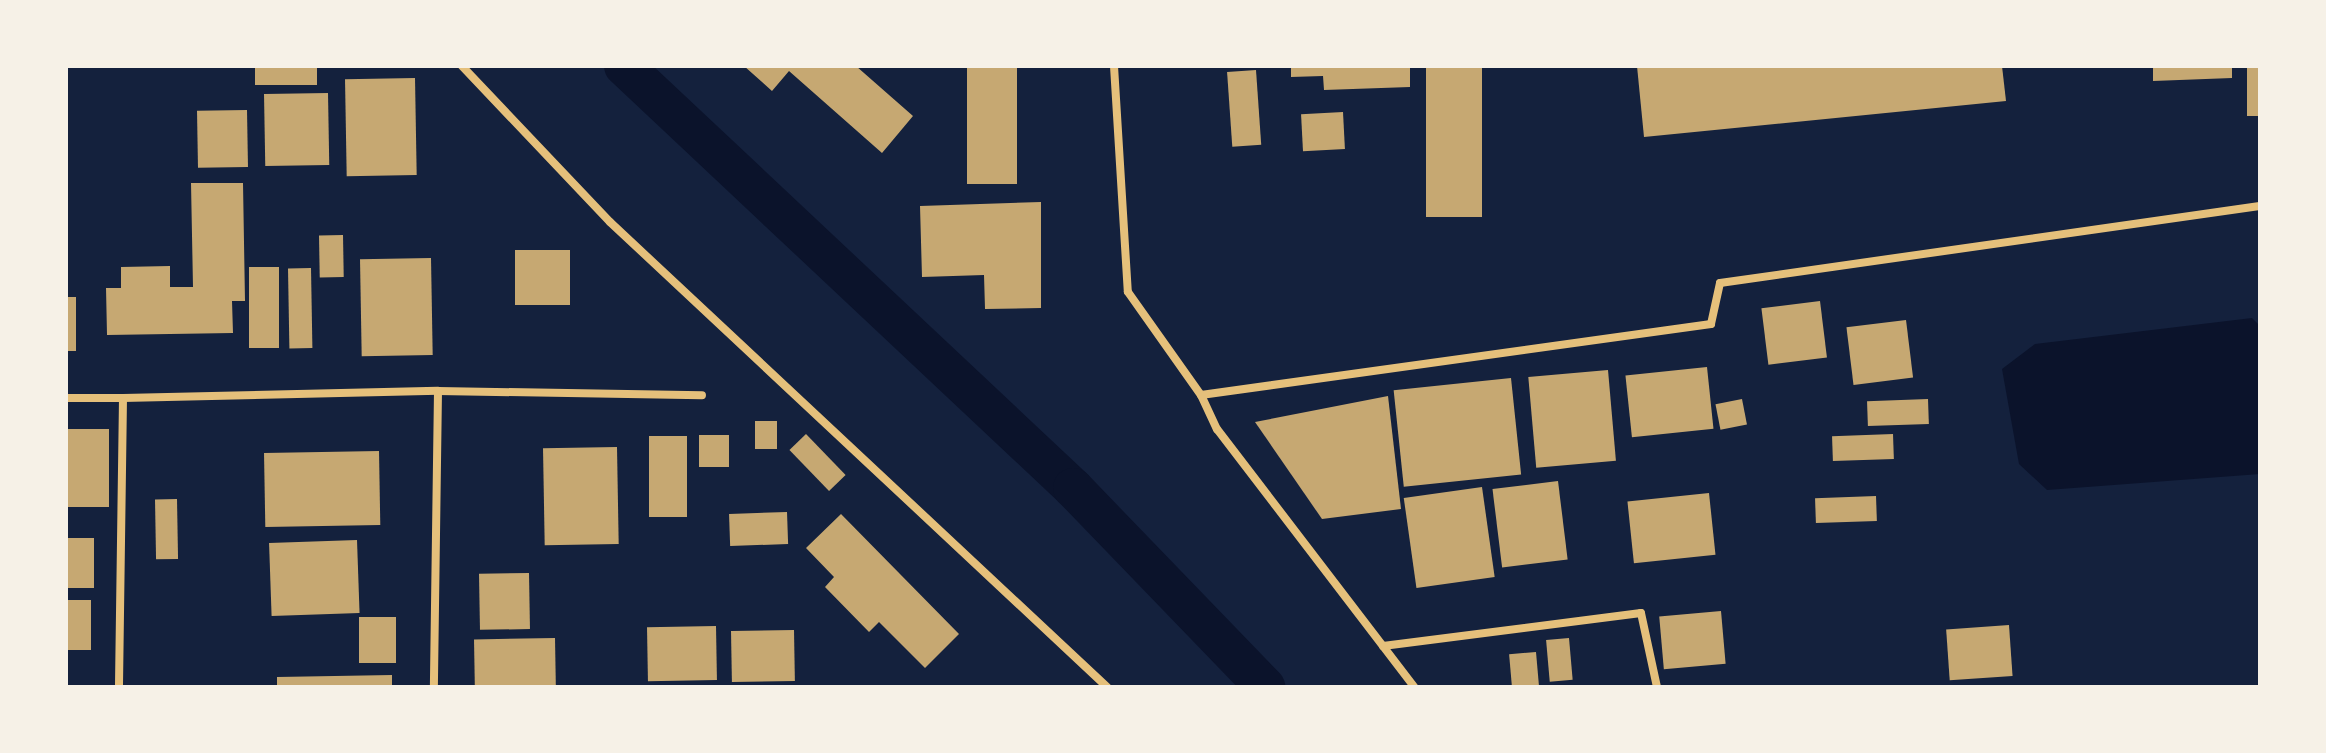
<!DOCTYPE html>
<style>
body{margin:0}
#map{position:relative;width:2326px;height:753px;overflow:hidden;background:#14213d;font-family:"DejaVu Sans",sans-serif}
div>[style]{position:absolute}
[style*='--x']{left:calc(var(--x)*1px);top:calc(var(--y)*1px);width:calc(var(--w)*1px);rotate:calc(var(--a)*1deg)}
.water>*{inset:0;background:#0b132b}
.canal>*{height:40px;margin:-20px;padding:0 20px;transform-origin:20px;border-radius:20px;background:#0b132b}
.building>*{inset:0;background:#c6a872;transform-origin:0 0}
.minor>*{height:8px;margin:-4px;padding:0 4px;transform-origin:4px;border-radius:4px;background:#e5c07b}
span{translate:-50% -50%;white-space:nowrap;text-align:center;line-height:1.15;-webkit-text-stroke:6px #f6f1e7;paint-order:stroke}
.frame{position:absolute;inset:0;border:68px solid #f6f1e7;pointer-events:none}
</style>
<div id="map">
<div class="water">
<div style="clip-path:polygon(2252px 318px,2260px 326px,2260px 474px,2047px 490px,2019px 464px,2002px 369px,2035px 344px)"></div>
</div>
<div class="canal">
<div style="--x:624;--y:66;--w:616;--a:43.22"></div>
<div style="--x:1073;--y:488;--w:277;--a:46"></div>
</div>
<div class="building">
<div style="left:255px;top:66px;width:62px;height:19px"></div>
<div style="clip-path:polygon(744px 66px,856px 66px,913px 116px,882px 153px,789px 71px,772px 91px)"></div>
<div style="left:967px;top:66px;width:50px;height:118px"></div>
<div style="clip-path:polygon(1291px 66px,1410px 66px,1410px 87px,1324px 90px,1323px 76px,1291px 77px)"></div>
<div style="left:1426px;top:66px;width:56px;height:151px"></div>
<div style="clip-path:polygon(1637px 66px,2002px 66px,2006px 101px,1644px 137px)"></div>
<div style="clip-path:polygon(2153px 66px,2232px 66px,2232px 78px,2153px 81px)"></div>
<div style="left:2247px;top:66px;width:13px;height:50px"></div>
<div style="left:1256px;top:70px;width:75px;height:29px;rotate:86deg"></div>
<div style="left:415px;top:78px;width:97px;height:70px;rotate:89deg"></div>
<div style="left:328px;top:93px;width:72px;height:64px;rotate:89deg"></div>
<div style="left:247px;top:110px;width:57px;height:50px;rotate:89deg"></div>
<div style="left:1343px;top:112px;width:37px;height:42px;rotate:87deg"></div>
<div style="clip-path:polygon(191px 183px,243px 183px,245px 301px,232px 301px,233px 333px,107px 335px,106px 288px,121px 288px,121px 267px,170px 266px,170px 287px,193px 287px)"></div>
<div style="clip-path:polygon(1041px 202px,1041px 308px,985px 309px,984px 275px,922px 277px,920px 206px)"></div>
<div style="left:343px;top:235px;width:42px;height:24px;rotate:89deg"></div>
<div style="left:570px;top:250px;width:55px;height:55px;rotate:90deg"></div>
<div style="left:431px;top:258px;width:97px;height:71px;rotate:89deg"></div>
<div style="left:249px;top:267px;width:30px;height:81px"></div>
<div style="left:311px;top:268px;width:80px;height:23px;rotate:89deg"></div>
<div style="left:66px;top:297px;width:10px;height:54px"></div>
<div style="left:1820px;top:301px;width:57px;height:59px;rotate:83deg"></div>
<div style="left:1906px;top:320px;width:58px;height:60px;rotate:83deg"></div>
<div style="left:1707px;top:367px;width:62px;height:82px;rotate:84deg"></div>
<div style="left:1608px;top:370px;width:91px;height:80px;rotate:85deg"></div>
<div style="left:1511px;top:378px;width:97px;height:118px;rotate:84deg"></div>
<div style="clip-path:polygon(1388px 396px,1401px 509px,1322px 519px,1255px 422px)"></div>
<div style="left:1742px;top:399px;width:26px;height:27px;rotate:79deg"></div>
<div style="left:1928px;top:399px;width:25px;height:61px;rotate:88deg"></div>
<div style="left:755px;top:421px;width:22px;height:28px"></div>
<div style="left:66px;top:429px;width:43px;height:78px"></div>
<div style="left:806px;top:434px;width:57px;height:23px;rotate:46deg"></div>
<div style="left:1893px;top:434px;width:25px;height:61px;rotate:88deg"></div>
<div style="left:699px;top:435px;width:30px;height:32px"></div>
<div style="left:649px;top:436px;width:38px;height:81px"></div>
<div style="left:617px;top:447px;width:97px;height:74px;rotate:89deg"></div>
<div style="left:379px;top:451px;width:74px;height:115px;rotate:89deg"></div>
<div style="left:1558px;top:481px;width:79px;height:66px;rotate:83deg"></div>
<div style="left:1482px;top:487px;width:91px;height:79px;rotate:82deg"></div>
<div style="left:1709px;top:493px;width:62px;height:82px;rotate:84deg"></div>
<div style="left:1876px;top:496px;width:25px;height:61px;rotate:88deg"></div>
<div style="left:177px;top:499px;width:60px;height:22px;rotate:89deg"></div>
<div style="left:787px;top:512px;width:32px;height:58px;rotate:88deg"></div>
<div style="clip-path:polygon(841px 514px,959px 634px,925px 668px,879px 622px,869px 632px,825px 587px,834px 577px,806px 548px)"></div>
<div style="left:66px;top:538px;width:28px;height:50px"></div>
<div style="left:357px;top:540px;width:73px;height:88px;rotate:88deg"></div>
<div style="left:529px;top:573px;width:56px;height:50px;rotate:89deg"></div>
<div style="left:66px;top:600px;width:25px;height:50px"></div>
<div style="left:1721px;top:611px;width:53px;height:62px;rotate:85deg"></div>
<div style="left:359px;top:617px;width:37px;height:46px"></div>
<div style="left:2009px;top:625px;width:51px;height:63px;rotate:86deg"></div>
<div style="left:716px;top:626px;width:54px;height:69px;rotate:89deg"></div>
<div style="left:794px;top:630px;width:51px;height:63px;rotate:89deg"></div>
<div style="left:555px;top:638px;width:47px;height:81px;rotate:89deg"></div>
<div style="left:1569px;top:638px;width:42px;height:23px;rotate:85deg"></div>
<div style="left:1536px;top:652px;width:35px;height:27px;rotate:85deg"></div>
<div style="clip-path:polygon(392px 675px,392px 687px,277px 687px,277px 677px)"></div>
</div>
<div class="minor">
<div style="--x:462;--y:66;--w:215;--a:46.5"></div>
<div style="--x:610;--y:222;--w:681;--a:43.09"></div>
<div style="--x:1114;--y:66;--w:226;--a:86.5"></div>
<div style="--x:1128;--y:292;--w:126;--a:54.7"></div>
<div style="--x:1201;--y:395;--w:38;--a:65"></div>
<div style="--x:1217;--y:429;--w:325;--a:52.6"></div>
<div style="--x:438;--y:391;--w:264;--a:0.9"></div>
<div style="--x:1201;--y:395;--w:515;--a:-7.93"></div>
<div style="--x:1711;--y:324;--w:42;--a:-77.6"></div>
<div style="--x:1720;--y:283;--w:545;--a:-8.12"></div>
<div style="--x:66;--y:398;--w:57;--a:0"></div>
<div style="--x:123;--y:398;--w:289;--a:90.8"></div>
<div style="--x:123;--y:398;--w:315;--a:-1.3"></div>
<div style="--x:438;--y:391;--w:296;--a:90.8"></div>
<div style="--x:1383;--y:646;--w:260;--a:-7.3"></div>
<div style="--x:1641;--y:613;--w:76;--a:77.8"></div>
</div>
<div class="frame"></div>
</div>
